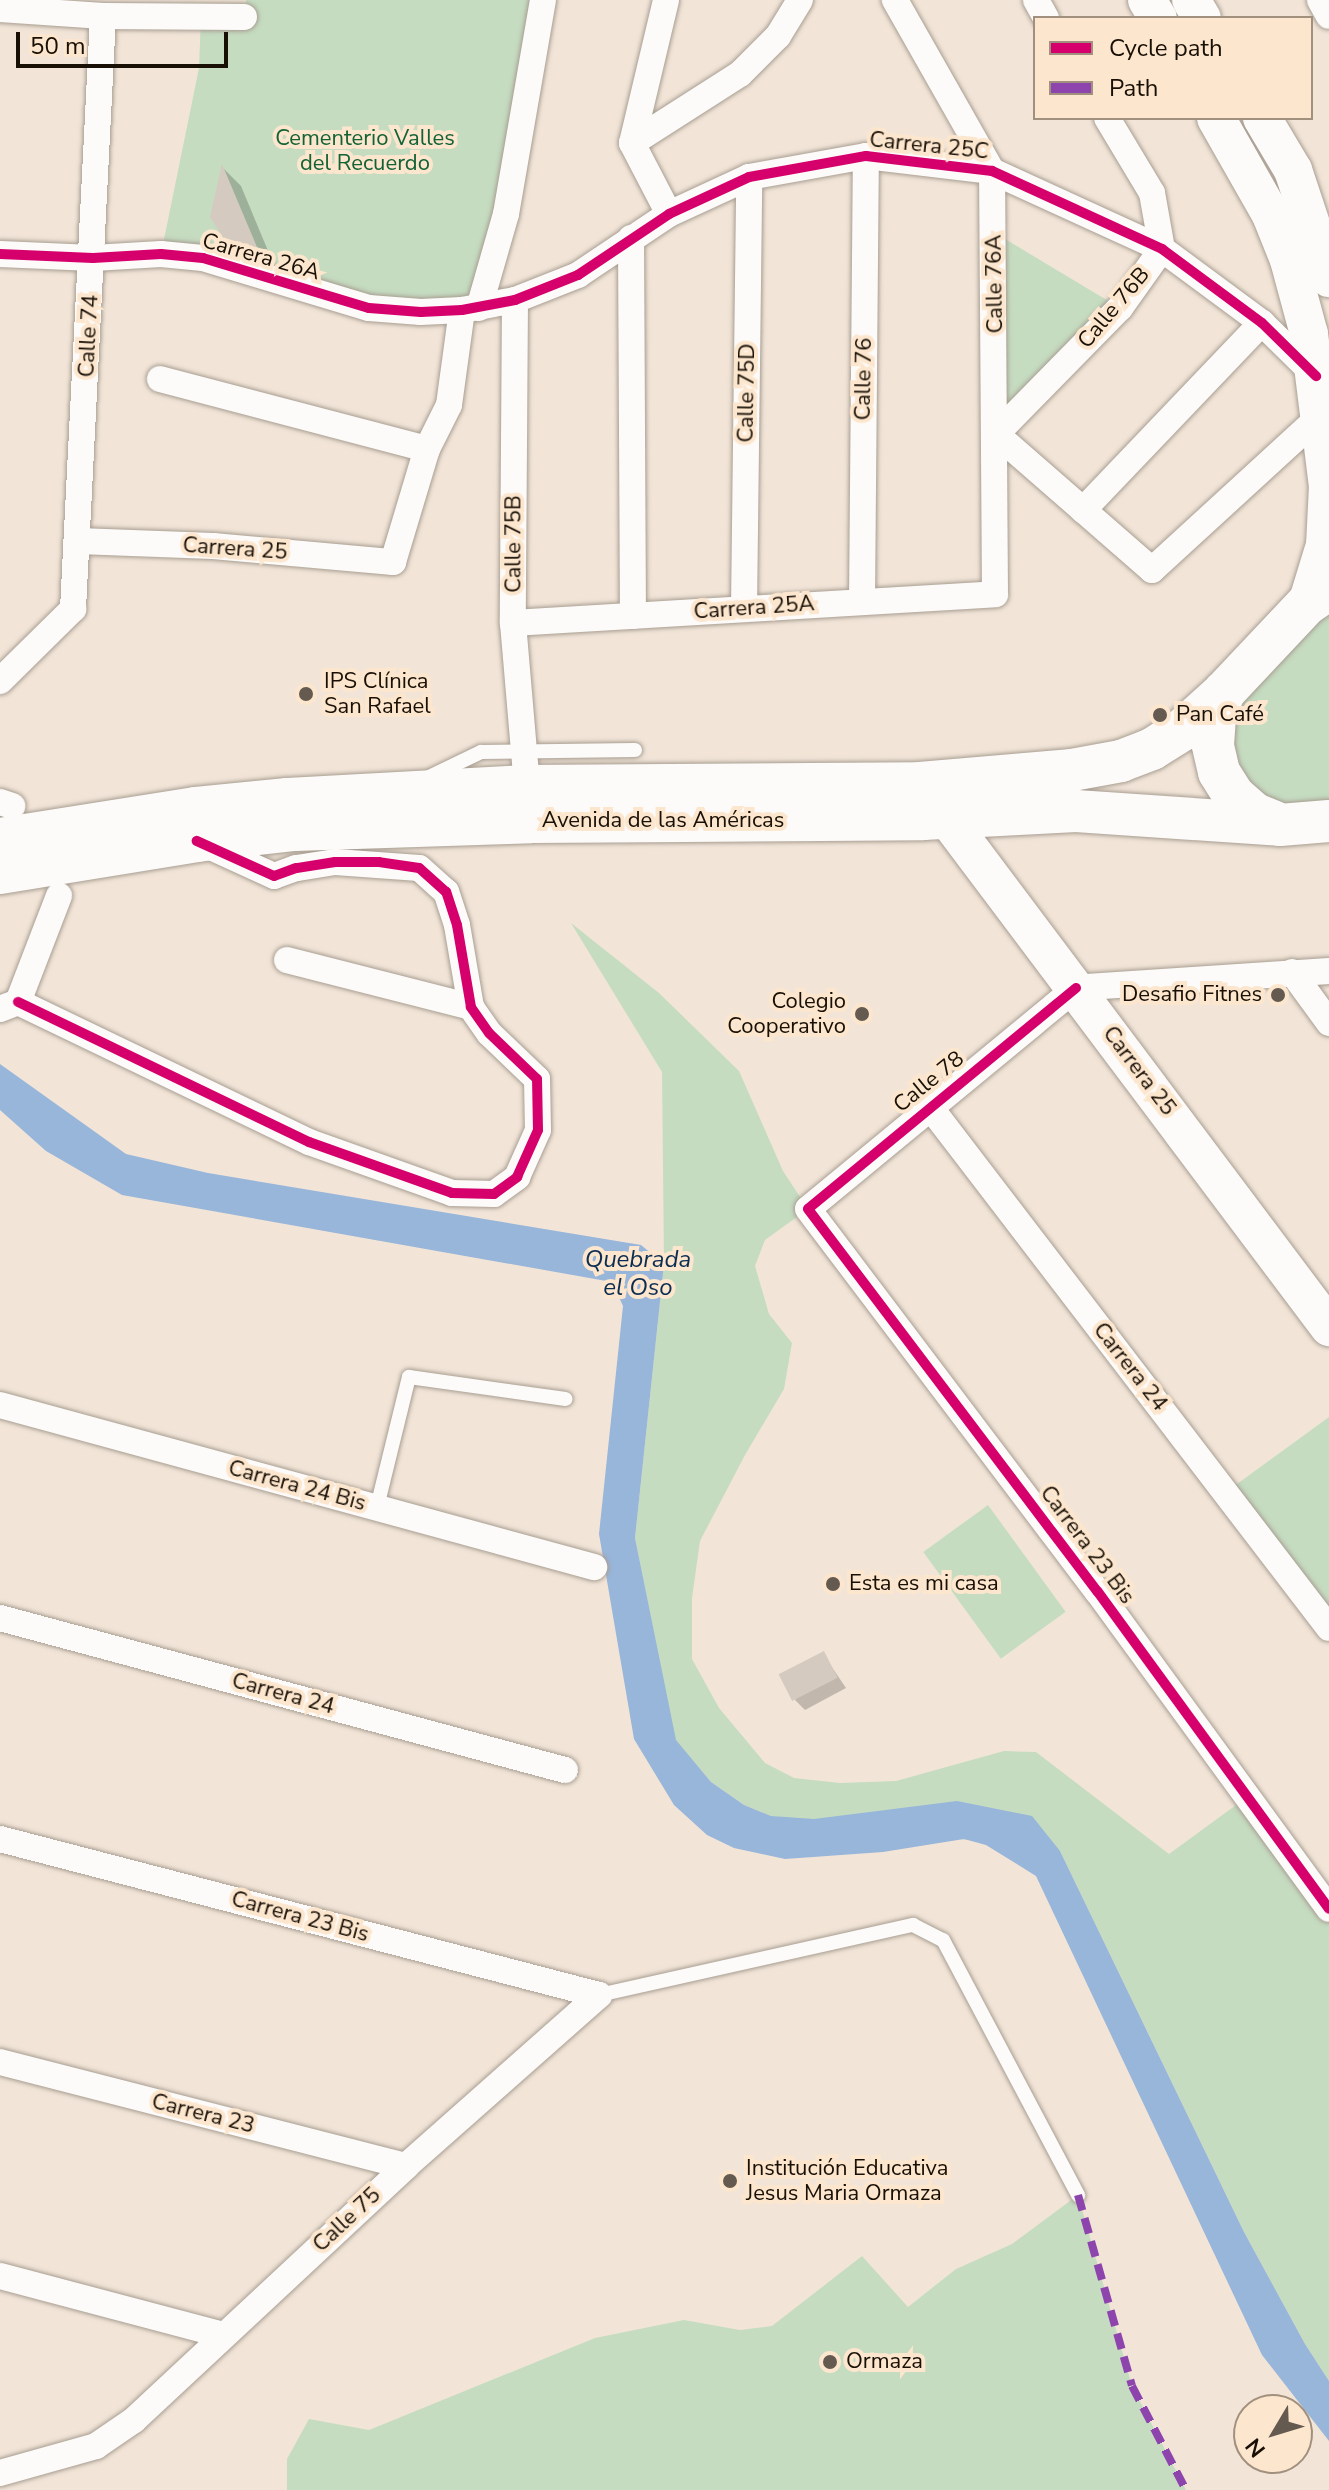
<!DOCTYPE html>
<meta charset="utf-8">
<style>
body{margin:0}
#map{position:relative;width:1329px;height:2490px;overflow:hidden;background:#f2e5d8;font-family:"Nunito Sans",sans-serif}
div>[style]{position:absolute}
[style*='--x']{left:calc(var(--x)*1px);top:calc(var(--y)*1px);width:calc(var(--w)*1px);rotate:calc(var(--a)*1deg)}
.green>*{inset:0;background:#c5dcc1;transform-origin:0 0}
.water>*{inset:0;background:#98b5da}
.shadow>*{inset:0;background:#0003}
.building>*{inset:0;background:#d5cabf;transform-origin:0 0}
.roads{filter:drop-shadow(0 0 2px #a89e92) drop-shadow(0 0 2px #a89e92)}
.lane>*{height:14px;margin:-7px;padding:0 7px;transform-origin:7px;border-radius:7px;background:#fdfbf9}
.street>*{height:26px;margin:-13px;padding:0 13px;transform-origin:13px;border-radius:13px;background:#fdfbf9}
.secondary>*{height:38px;margin:-19px;padding:0 19px;transform-origin:19px;border-radius:19px;background:#fdfbf9}
.primary>*{height:42px;margin:-21px;padding:0 21px;transform-origin:21px;border-radius:21px;background:#fdfbf9}
.quiet>*{height:8px;margin-top:-4px;transform-origin:0;background:repeating-linear-gradient(90deg,#8e44ad 0 16px,transparent 0 24px)}
.cycleway>*{height:10px;margin:-5px;padding:0 5px;transform-origin:5px;border-radius:5px;background:#d6006c}
.dots>*{width:22px;height:22px;translate:-50% -50%;box-sizing:border-box;border:4px solid #fce6ce;border-radius:50%}
span{translate:-50% -50%;white-space:nowrap;text-align:center;line-height:1.15;-webkit-text-stroke:8px #fce6ce;paint-order:stroke}
.park-label{font-size:22px;color:#136235}
.street-label{font-size:22px;color:#180f05}
.poi-label{font-size:22px;color:#180f05}
.left{translate:0 -50%;text-align:left}
.right{translate:-100% -50%;text-align:right}
.water-label{font-size:24px;color:#0c2d52;font-style:italic}
.legend{position:absolute;left:1033px;top:16px;width:280px;height:104px;box-sizing:border-box;background:#fce6ce;border:2px solid #a1907e;margin:0;padding:10px 14px;list-style:none;font-size:24px;color:#180f05}
.legend li{display:flex;align-items:center;gap:16px;height:40px}
.legend b{width:40px;border:2px solid #a1907e}
.north{position:absolute;left:1233px;top:2394px;width:80px;height:80px;box-sizing:border-box;background:#fce6ce;border:2px solid #a1907e;border-radius:50%;rotate:232deg;font-size:22px;font-weight:700;line-height:32px;text-align:center;color:#180f05}
.north::after{content:'';display:block;margin:auto;width:28px;height:36px;background:#645a4f;clip-path:polygon(50% 0,100% 100%,50% 72%,0 100%)}
.scale{position:absolute;left:16px;top:32px;width:212px;height:36px;box-sizing:border-box;border:4px solid #180f05;border-top:0;padding-left:10px;font-size:24px;line-height:28px;white-space:nowrap;color:#180f05;-webkit-text-stroke:6px #fce6ce;paint-order:stroke}
</style>
<div id="map">
<div class="green">
<div style="clip-path:polygon(246px 0,543px 0,479px 308px,421px 312px,161px 254px,199px 68px,201px 16px,244px 17px)"></div>
<div style="clip-path:polygon(995px 233px,1120px 308px,996px 434px)"></div>
<div style="clip-path:polygon(1329px 589px,1329px 821px,1255px 814px,1215px 718px)"></div>
<div style="clip-path:polygon(571px 923px,659px 993px,739px 1071px,783px 1171px,808px 1209px,765px 1240px,755px 1266px,769px 1314px,792px 1343px,784px 1389px,745px 1455px,700px 1541px,692px 1598px,692px 1659px,719px 1708px,765px 1763px,794px 1778px,840px 1783px,896px 1781px,1004px 1751px,1036px 1752px,1169px 1854px,1247px 1797px,1329px 1909px,1329px 2381px,1305px 2344px,1244px 2232px,1060px 1851px,771px 1816px,744px 1805px,711px 1782px,675px 1740px,635px 1538px,664px 1264px,662px 1072px)"></div>
<div style="clip-path:polygon(1329px 1417px,1329px 1628px,1226px 1492px)"></div>
<div style="left:988px;top:1505px;width:132px;height:80px;rotate:54deg"></div>
<div style="clip-path:polygon(1078px 2195px,1132px 2386px,1186px 2490px,287px 2490px,287px 2459px,309px 2419px,369px 2430px,595px 2338px,684px 2320px,740px 2330px,772px 2326px,862px 2256px,908px 2307px,956px 2269px,1012px 2244px)"></div>
</div>
<div class="water">
<div style="clip-path:polygon(0 1064px,126px 1154px,208px 1173px,641px 1245px,664px 1264px,635px 1538px,676px 1740px,711px 1782px,744px 1805px,771px 1816px,814px 1819px,957px 1801px,1032px 1816px,1060px 1851px,1244px 2232px,1305px 2344px,1329px 2381px,1329px 2441px,1262px 2355px,1036px 1876px,986px 1845px,964px 1839px,883px 1852px,785px 1859px,734px 1848px,707px 1835px,674px 1805px,634px 1739px,599px 1534px,623px 1306px,612px 1282px,122px 1195px,46px 1151px,0 1110px)"></div>
</div>
<div class="shadow">
<div style="clip-path:polygon(223px 168px,241px 186px,279px 277px,251px 268px,231px 248px)"></div>
<div style="clip-path:polygon(823px 1654px,846px 1688px,805px 1710px,795px 1700px)"></div>
</div>
<div class="building">
<div style="clip-path:polygon(222px 164px,262px 259px,230px 249px,210px 217px)"></div>
<div style="left:824px;top:1651px;width:30px;height:51px;rotate:63deg"></div>
</div>
<div class="roads">
<div class="lane">
<div style="--x:429;--y:777;--w:58;--a:-25.7"></div>
<div style="--x:481;--y:752;--w:154;--a:-0.7"></div>
<div style="--x:377;--y:1507;--w:134;--a:-76.2"></div>
<div style="--x:409;--y:1377;--w:158;--a:8"></div>
<div style="--x:599;--y:1995;--w:322;--a:-12.6"></div>
<div style="--x:913;--y:1925;--w:34;--a:27"></div>
<div style="--x:943;--y:1940;--w:289;--a:62.1"></div>
</div>
<div class="street">
<div style="--x:1036;--y:0;--w:21;--a:61"></div>
<div style="--x:1320;--y:0;--w:18;--a:61"></div>
<div style="--x:0;--y:9;--w:103;--a:3.9"></div>
<div style="--x:103;--y:16;--w:141;--a:0.4"></div>
<div style="--x:632;--y:143;--w:128;--a:-32.6"></div>
<div style="--x:740;--y:74;--w:54;--a:-45"></div>
<div style="--x:778;--y:36;--w:42;--a:-58.6"></div>
<div style="--x:632;--y:143;--w:147;--a:-76.6"></div>
<div style="--x:632;--y:143;--w:80;--a:62.5"></div>
<div style="--x:631;--y:238;--w:378;--a:89.7"></div>
<div style="--x:0;--y:254;--w:93;--a:2.5"></div>
<div style="--x:93;--y:258;--w:68;--a:-3.4"></div>
<div style="--x:161;--y:254;--w:42;--a:5.4"></div>
<div style="--x:203;--y:258;--w:173;--a:16.8"></div>
<div style="--x:369;--y:308;--w:52;--a:4.4"></div>
<div style="--x:421;--y:312;--w:41;--a:-2.8"></div>
<div style="--x:462;--y:310;--w:54;--a:-10.7"></div>
<div style="--x:515;--y:300;--w:68;--a:-21.6"></div>
<div style="--x:578;--y:275;--w:110;--a:-33.8"></div>
<div style="--x:669;--y:214;--w:88;--a:-24.8"></div>
<div style="--x:749;--y:177;--w:119;--a:-10.2"></div>
<div style="--x:866;--y:156;--w:127;--a:6.8"></div>
<div style="--x:992;--y:171;--w:187;--a:24.6"></div>
<div style="--x:1162;--y:249;--w:124;--a:36.5"></div>
<div style="--x:1262;--y:323;--w:74;--a:44.5"></div>
<div style="--x:515;--y:300;--w:323;--a:90.4"></div>
<div style="--x:513;--y:623;--w:164;--a:85.1"></div>
<div style="--x:479;--y:308;--w:98;--a:-74"></div>
<div style="--x:506;--y:214;--w:217;--a:-80.2"></div>
<div style="--x:160;--y:379;--w:276;--a:14.7"></div>
<div style="--x:996;--y:434;--w:207;--a:41.1"></div>
<div style="--x:1152;--y:570;--w:225;--a:-42.5"></div>
<div style="--x:996;--y:434;--w:177;--a:-45.5"></div>
<div style="--x:1120;--y:308;--w:72;--a:-54.6"></div>
<div style="--x:1162;--y:249;--w:57;--a:-100.1"></div>
<div style="--x:1152;--y:193;--w:87;--a:-121"></div>
<div style="--x:1083;--y:510;--w:259;--a:-46.3"></div>
<div style="--x:78;--y:541;--w:135;--a:2.1"></div>
<div style="--x:213;--y:546;--w:181;--a:5.1"></div>
<div style="--x:393;--y:562;--w:118;--a:-73.3"></div>
<div style="--x:427;--y:449;--w:49;--a:-63.4"></div>
<div style="--x:449;--y:405;--w:96;--a:-82.2"></div>
<div style="--x:862;--y:602;--w:446;--a:-89.5"></div>
<div style="--x:744;--y:609;--w:432;--a:-89.3"></div>
<div style="--x:513;--y:623;--w:483;--a:-3.4"></div>
<div style="--x:995;--y:594;--w:423;--a:-90.4"></div>
<div style="--x:992;--y:171;--w:197;--a:-119.6"></div>
<div style="--x:0;--y:681;--w:103;--a:-44.6"></div>
<div style="--x:73;--y:609;--w:594;--a:-87.1"></div>
<div style="--x:0;--y:802;--w:13;--a:18"></div>
<div style="--x:287;--y:960;--w:190;--a:14.3"></div>
<div style="--x:1329;--y:971;--w:254;--a:176.2"></div>
<div style="--x:1076;--y:988;--w:347;--a:140.5"></div>
<div style="--x:808;--y:1209;--w:480;--a:52.9"></div>
<div style="--x:1098;--y:1592;--w:392;--a:53.9"></div>
<div style="--x:1292;--y:972;--w:63;--a:54"></div>
<div style="--x:18;--y:1002;--w:323;--a:25.7"></div>
<div style="--x:309;--y:1142;--w:152;--a:19.6"></div>
<div style="--x:452;--y:1193;--w:42;--a:1.4"></div>
<div style="--x:494;--y:1194;--w:29;--a:-36"></div>
<div style="--x:517;--y:1177;--w:51;--a:-65.9"></div>
<div style="--x:538;--y:1130;--w:51;--a:-91.1"></div>
<div style="--x:537;--y:1079;--w:66;--a:-136.2"></div>
<div style="--x:489;--y:1033;--w:32;--a:-125"></div>
<div style="--x:471;--y:1007;--w:83;--a:-99.7"></div>
<div style="--x:457;--y:925;--w:35;--a:-108"></div>
<div style="--x:446;--y:892;--w:36;--a:-138"></div>
<div style="--x:419;--y:868;--w:84;--a:-175.9"></div>
<div style="--x:335;--y:862;--w:39;--a:171"></div>
<div style="--x:296;--y:868;--w:23;--a:160"></div>
<div style="--x:274;--y:876;--w:77;--a:-155.4"></div>
<div style="--x:0;--y:1009;--w:19;--a:-21"></div>
<div style="--x:18;--y:1002;--w:114;--a:-68.9"></div>
<div style="--x:930;--y:1107;--w:656;--a:52.55"></div>
<div style="--x:0;--y:1405;--w:616;--a:15.26"></div>
<div style="--x:0;--y:1618;--w:585;--a:15.06"></div>
<div style="--x:0;--y:1839;--w:619;--a:14.6"></div>
<div style="--x:0;--y:2062;--w:419;--a:14.4"></div>
<div style="--x:0;--y:2276;--w:231;--a:14.8"></div>
<div style="--x:0;--y:2473;--w:100;--a:-15.7"></div>
<div style="--x:96;--y:2446;--w:46;--a:-34.4"></div>
<div style="--x:134;--y:2420;--w:372;--a:-43"></div>
<div style="--x:406;--y:2166;--w:258;--a:-41.5"></div>
</div>
<div class="secondary">
<div style="--x:1147;--y:0;--w:21;--a:59"></div>
<div style="--x:1191;--y:0;--w:21;--a:59"></div>
<div style="--x:1216;--y:118;--w:112;--a:60.4"></div>
<div style="--x:1271;--y:215;--w:48;--a:68.2"></div>
<div style="--x:1289;--y:260;--w:77;--a:74.9"></div>
<div style="--x:1309;--y:334;--w:153;--a:82.9"></div>
<div style="--x:1328;--y:486;--w:59;--a:92.9"></div>
<div style="--x:1325;--y:545;--w:62;--a:107"></div>
<div style="--x:1262;--y:118;--w:61;--a:59.2"></div>
<div style="--x:1293;--y:170;--w:114;--a:71.6"></div>
<div style="--x:946;--y:817;--w:638;--a:53.09"></div>
</div>
<div class="primary">
<div style="--x:1275;--y:822;--w:22;--a:-158"></div>
<div style="--x:1255;--y:814;--w:28;--a:-139"></div>
<div style="--x:1234;--y:796;--w:28;--a:-122"></div>
<div style="--x:1219;--y:772;--w:28;--a:-103"></div>
<div style="--x:1213;--y:745;--w:27;--a:-86"></div>
<div style="--x:1215;--y:718;--w:28;--a:-71"></div>
<div style="--x:1224;--y:692;--w:121;--a:-46.7"></div>
<div style="--x:1307;--y:604;--w:27;--a:-34"></div>
<div style="--x:0;--y:839;--w:198;--a:-9"></div>
<div style="--x:196;--y:808;--w:92;--a:-5.6"></div>
<div style="--x:288;--y:799;--w:239;--a:-3.1"></div>
<div style="--x:527;--y:786;--w:393;--a:-0.4"></div>
<div style="--x:920;--y:783;--w:153;--a:-4.9"></div>
<div style="--x:1072;--y:770;--w:50;--a:-10.4"></div>
<div style="--x:1121;--y:761;--w:33;--a:-21"></div>
<div style="--x:1152;--y:749;--w:36;--a:-32"></div>
<div style="--x:1182;--y:730;--w:57;--a:-42.1"></div>
<div style="--x:0;--y:873;--w:200;--a:-9.2"></div>
<div style="--x:197;--y:841;--w:98;--a:-6.5"></div>
<div style="--x:294;--y:830;--w:237;--a:-1.9"></div>
<div style="--x:531;--y:822;--w:392;--a:-0.4"></div>
<div style="--x:923;--y:819;--w:153;--a:-3"></div>
<div style="--x:1076;--y:811;--w:204;--a:3.9"></div>
<div style="--x:1280;--y:825;--w:49;--a:-4.7"></div>
</div>
</div>
<div class="quiet">
<div style="--x:1078;--y:2195;--w:198;--a:74.2"></div>
<div style="--x:1132;--y:2386;--w:117;--a:62.6"></div>
</div>
<div class="cycleway">
<div style="--x:0;--y:254;--w:93;--a:2.5"></div>
<div style="--x:93;--y:258;--w:68;--a:-3.4"></div>
<div style="--x:161;--y:254;--w:42;--a:5.4"></div>
<div style="--x:203;--y:258;--w:173;--a:16.8"></div>
<div style="--x:369;--y:308;--w:52;--a:4.4"></div>
<div style="--x:421;--y:312;--w:41;--a:-2.8"></div>
<div style="--x:462;--y:310;--w:54;--a:-10.7"></div>
<div style="--x:515;--y:300;--w:68;--a:-21.6"></div>
<div style="--x:578;--y:275;--w:110;--a:-33.8"></div>
<div style="--x:669;--y:214;--w:88;--a:-24.8"></div>
<div style="--x:749;--y:177;--w:119;--a:-10.2"></div>
<div style="--x:866;--y:156;--w:127;--a:6.8"></div>
<div style="--x:992;--y:171;--w:187;--a:24.6"></div>
<div style="--x:1162;--y:249;--w:124;--a:36.5"></div>
<div style="--x:1262;--y:323;--w:76;--a:44.5"></div>
<div style="--x:1076;--y:988;--w:347;--a:140.5"></div>
<div style="--x:808;--y:1209;--w:480;--a:52.9"></div>
<div style="--x:1098;--y:1592;--w:392;--a:53.9"></div>
<div style="--x:18;--y:1002;--w:323;--a:25.7"></div>
<div style="--x:309;--y:1142;--w:152;--a:19.6"></div>
<div style="--x:452;--y:1193;--w:42;--a:1.4"></div>
<div style="--x:494;--y:1194;--w:29;--a:-36"></div>
<div style="--x:517;--y:1177;--w:51;--a:-65.9"></div>
<div style="--x:538;--y:1130;--w:51;--a:-91.1"></div>
<div style="--x:537;--y:1079;--w:66;--a:-136.2"></div>
<div style="--x:489;--y:1033;--w:32;--a:-125"></div>
<div style="--x:471;--y:1007;--w:83;--a:-99.7"></div>
<div style="--x:457;--y:925;--w:35;--a:-108"></div>
<div style="--x:446;--y:892;--w:36;--a:-138"></div>
<div style="--x:419;--y:868;--w:40;--a:-171.5"></div>
<div style="--x:379;--y:862;--w:44;--a:180"></div>
<div style="--x:335;--y:862;--w:39;--a:171"></div>
<div style="--x:296;--y:868;--w:23;--a:160"></div>
<div style="--x:274;--y:876;--w:85;--a:-155.6"></div>
</div>
<div class="dots">
<div style="left:306px;top:694px;background:#645a4f"></div>
<div style="left:1160px;top:715px;background:#645a4f"></div>
<div style="left:1278px;top:995px;background:#645a4f"></div>
<div style="left:862px;top:1014px;background:#645a4f"></div>
<div style="left:833px;top:1584px;background:#645a4f"></div>
<div style="left:730px;top:2181px;background:#645a4f"></div>
<div style="left:830px;top:2362px;background:#645a4f"></div>
</div>
<div class="park-label">
<span style="left:365px;top:151px">Cementerio Valles<br>del Recuerdo</span>
</div>
<div class="street-label">
<span style="left:929px;top:146px;rotate:6deg">Carrera 25C</span>
<span style="left:261px;top:257px;rotate:16deg">Carrera 26A</span>
<span style="left:995px;top:284px;rotate:-91deg">Calle 76A</span>
<span style="left:1114px;top:308px;rotate:-50deg">Calle 76B</span>
<span style="left:89px;top:336px;rotate:-87deg">Calle 74</span>
<span style="left:864px;top:379px;rotate:-89deg">Calle 76</span>
<span style="left:747px;top:393px;rotate:-89deg">Calle 75D</span>
<span style="left:514px;top:544px;rotate:-90deg">Calle 75B</span>
<span style="left:235px;top:549px;rotate:4deg">Carrera 25</span>
<span style="left:754px;top:608px;rotate:-4deg">Carrera 25A</span>
<span style="left:663px;top:821px">Avenida de las Américas</span>
<span style="left:1139px;top:1071px;rotate:53deg">Carrera 25</span>
<span style="left:929px;top:1082px;rotate:-39deg">Calle 78</span>
<span style="left:1130px;top:1367px;rotate:52deg">Carrera 24</span>
<span style="left:297px;top:1486px;rotate:15deg">Carrera 24 Bis</span>
<span style="left:1087px;top:1545px;rotate:53deg">Carrera 23 Bis</span>
<span style="left:283px;top:1694px;rotate:15deg">Carrera 24</span>
<span style="left:300px;top:1917px;rotate:15deg">Carrera 23 Bis</span>
<span style="left:203px;top:2114px;rotate:14deg">Carrera 23</span>
<span style="left:347px;top:2220px;rotate:-43deg">Calle 75</span>
</div>
<div class="poi-label">
<span class="left" style="left:324px;top:694px">IPS Clínica<br>San Rafael</span>
<span class="left" style="left:1176px;top:715px">Pan Café</span>
<span class="right" style="left:1262px;top:995px">Desafio Fitnes</span>
<span class="right" style="left:846px;top:1014px">Colegio<br>Cooperativo</span>
<span class="left" style="left:849px;top:1584px">Esta es mi casa</span>
<span class="left" style="left:746px;top:2181px">Institución Educativa<br>Jesus Maria Ormaza</span>
<span class="left" style="left:846px;top:2362px">Ormaza</span>
</div>
<div class="water-label">
<span style="left:638px;top:1274px">Quebrada<br>el Oso</span>
</div>
<ul class="legend">
<li><b style="height:10px;background:#d6006c"></b>Cycle path</li>
<li><b style="height:10px;background:#8e44ad"></b>Path</li>
</ul>
<div class="north">N</div>
<div class="scale">50 m</div>
</div>
